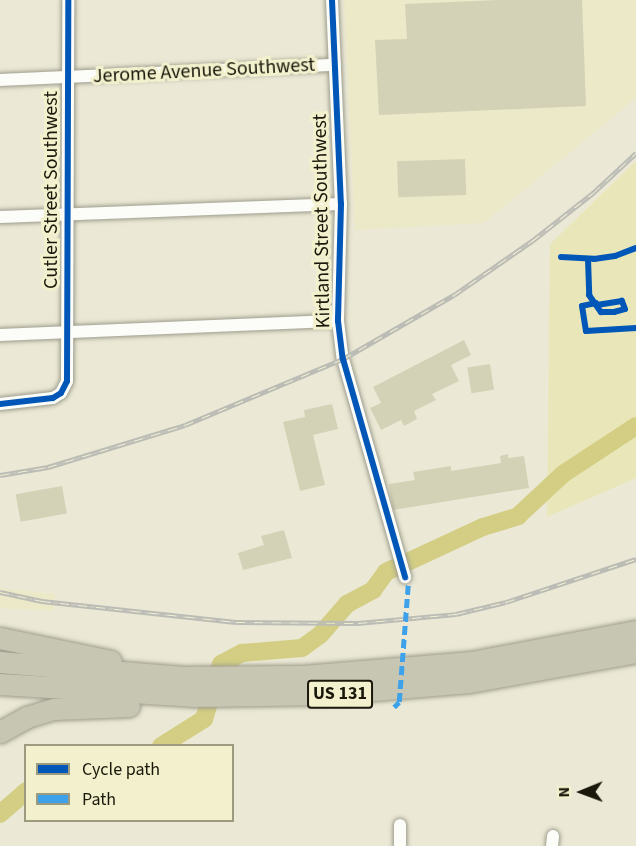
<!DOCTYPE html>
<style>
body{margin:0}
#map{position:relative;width:636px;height:846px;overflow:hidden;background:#ebe9d5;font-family:"Source Sans 3",sans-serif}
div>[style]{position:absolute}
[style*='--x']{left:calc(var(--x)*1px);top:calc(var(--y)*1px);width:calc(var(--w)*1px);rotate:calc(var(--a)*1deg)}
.built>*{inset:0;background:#ebe9c8}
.green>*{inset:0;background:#e9e7b9}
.river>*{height:18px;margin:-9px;padding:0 9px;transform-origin:9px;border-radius:9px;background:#d3ce83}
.building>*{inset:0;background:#d4d2b6;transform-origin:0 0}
.roads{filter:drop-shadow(0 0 2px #9e9d8e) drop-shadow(0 0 2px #9e9d8e)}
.minor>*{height:12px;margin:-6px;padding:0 6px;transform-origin:6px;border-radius:6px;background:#fcfcf9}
.motorway>*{height:21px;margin:-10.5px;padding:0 10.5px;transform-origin:10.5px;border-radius:10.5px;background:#c7c6b3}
.rail>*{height:5px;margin-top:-2.5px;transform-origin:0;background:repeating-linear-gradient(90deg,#f3f1cd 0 9px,#bcbcb6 0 18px);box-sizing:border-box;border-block:2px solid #bcbcb6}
.quiet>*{height:4.5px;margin-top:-2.25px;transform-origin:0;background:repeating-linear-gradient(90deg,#3da2e9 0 9px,transparent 0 13.5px)}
.cycleway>*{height:6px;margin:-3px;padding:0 3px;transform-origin:3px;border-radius:3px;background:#0057b8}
span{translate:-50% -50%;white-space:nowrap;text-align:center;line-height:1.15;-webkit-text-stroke:6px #f3f1cd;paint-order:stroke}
.shield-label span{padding:2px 4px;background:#f3f1cd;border:2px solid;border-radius:4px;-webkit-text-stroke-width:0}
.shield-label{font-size:18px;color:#19180b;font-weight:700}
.street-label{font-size:20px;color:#19180b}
.legend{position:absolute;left:24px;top:744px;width:210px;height:78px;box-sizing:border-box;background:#f3f1cd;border:2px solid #9c9a7f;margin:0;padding:8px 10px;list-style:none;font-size:18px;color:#19180b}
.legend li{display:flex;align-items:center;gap:12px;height:30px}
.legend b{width:30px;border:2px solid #9c9a7f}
.north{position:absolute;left:552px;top:762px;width:60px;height:60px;-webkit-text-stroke:4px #f3f1cd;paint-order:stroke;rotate:269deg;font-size:16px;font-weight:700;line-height:24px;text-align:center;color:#19180b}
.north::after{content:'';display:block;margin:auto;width:21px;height:27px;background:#19180b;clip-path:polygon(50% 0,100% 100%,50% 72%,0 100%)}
</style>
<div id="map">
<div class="built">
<div style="clip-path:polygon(344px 0,636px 0,636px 98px,484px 223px,355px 230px)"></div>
<div style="clip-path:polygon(0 588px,55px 594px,54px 611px,0 608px)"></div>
</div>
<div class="green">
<div style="clip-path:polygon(636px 161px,636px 478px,547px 517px,550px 244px)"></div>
</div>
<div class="river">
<div style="--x:161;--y:746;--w:51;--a:-32.1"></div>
<div style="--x:204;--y:719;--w:58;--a:-72.8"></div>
<div style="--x:221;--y:664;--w:24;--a:-28"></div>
<div style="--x:242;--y:653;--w:60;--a:-4.8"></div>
<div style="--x:302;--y:648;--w:22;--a:-36"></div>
<div style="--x:320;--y:635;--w:41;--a:-48.9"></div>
<div style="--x:347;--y:604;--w:30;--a:-28"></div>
<div style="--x:373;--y:590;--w:22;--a:-54"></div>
<div style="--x:386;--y:572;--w:107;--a:-24.9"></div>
<div style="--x:483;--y:527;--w:37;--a:-17"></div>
<div style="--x:518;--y:516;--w:62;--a:-43"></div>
<div style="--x:563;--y:474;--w:87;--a:-33.3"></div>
<div style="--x:0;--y:814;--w:35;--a:-41"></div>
</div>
<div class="building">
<div style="clip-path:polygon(498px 0,582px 0,586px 106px,379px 115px,375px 40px,407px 39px,405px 4px)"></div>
<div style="left:465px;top:159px;width:36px;height:68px;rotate:88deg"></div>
<div style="clip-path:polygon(464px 340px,471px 355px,451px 365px,459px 381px,432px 394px,436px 400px,414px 411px,417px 419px,404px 426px,401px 420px,381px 430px,370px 408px,381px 403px,373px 387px)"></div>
<div style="left:490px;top:364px;width:26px;height:23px;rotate:81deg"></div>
<div style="clip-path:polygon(332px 404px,338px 429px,313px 435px,325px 485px,300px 491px,283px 422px,305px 417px,304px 410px)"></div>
<div style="clip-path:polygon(508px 454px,508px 458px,524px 456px,529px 488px,393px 510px,389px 484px,415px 480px,413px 472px,451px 466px,451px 471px,501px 463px,500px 456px)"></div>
<div style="left:62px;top:486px;width:28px;height:47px;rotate:80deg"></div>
<div style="clip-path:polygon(284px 530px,292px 558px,243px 570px,238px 553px,264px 545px,261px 536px)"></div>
</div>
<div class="roads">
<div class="minor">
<div style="--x:332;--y:0;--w:204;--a:87.5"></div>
<div style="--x:341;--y:204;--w:117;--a:91.5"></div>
<div style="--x:338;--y:321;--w:38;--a:83"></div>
<div style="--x:343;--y:359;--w:227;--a:74.1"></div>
<div style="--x:0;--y:80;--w:335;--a:-2.6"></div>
<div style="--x:0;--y:217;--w:341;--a:-2.2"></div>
<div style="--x:0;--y:335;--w:338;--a:-2.4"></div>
<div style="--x:0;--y:404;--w:53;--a:-6.5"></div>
<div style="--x:53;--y:398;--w:9;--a:-32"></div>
<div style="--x:61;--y:393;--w:13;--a:-63"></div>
<div style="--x:67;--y:381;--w:381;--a:-89.8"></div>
<div style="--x:400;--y:825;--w:21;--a:90"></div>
<div style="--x:552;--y:846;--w:10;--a:-84"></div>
</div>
<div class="motorway">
<div style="--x:0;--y:638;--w:113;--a:11.7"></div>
<div style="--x:0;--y:662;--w:183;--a:4.7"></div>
<div style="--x:182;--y:677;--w:121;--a:-0.5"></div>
<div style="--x:303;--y:676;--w:170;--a:-4.7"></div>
<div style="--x:472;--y:662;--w:167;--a:-10.7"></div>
<div style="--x:0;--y:684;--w:194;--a:3.5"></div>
<div style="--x:194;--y:696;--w:131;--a:-0.9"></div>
<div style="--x:325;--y:694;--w:144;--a:-4.8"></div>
<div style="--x:469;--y:682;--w:170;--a:-10.2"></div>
<div style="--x:0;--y:732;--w:31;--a:-29"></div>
<div style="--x:27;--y:717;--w:28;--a:-17"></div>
<div style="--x:54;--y:709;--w:75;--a:-2.3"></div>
</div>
</div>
<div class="rail">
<div style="--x:0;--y:475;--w:49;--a:-9.5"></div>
<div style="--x:48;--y:467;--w:143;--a:-17"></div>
<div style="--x:185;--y:425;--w:171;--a:-22.7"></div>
<div style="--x:343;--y:359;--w:128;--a:-30"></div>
<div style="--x:454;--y:295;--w:95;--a:-34.7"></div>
<div style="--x:532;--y:241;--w:78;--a:-38.2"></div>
<div style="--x:593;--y:193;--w:59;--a:-42.9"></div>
<div style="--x:0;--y:592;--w:43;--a:12.1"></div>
<div style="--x:42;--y:601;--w:195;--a:6.2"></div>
<div style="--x:236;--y:622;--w:122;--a:0.5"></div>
<div style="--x:358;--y:623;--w:98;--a:-5.2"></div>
<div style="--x:456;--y:614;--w:51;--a:-13.5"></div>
<div style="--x:506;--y:602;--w:137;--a:-18.3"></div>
</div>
<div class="quiet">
<div style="--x:394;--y:707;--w:7;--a:-45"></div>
<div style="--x:399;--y:702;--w:118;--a:-85.6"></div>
</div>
<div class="cycleway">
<div style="--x:332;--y:0;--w:204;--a:87.5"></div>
<div style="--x:341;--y:204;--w:117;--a:91.5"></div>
<div style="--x:338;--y:321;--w:38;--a:83"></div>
<div style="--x:343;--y:359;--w:227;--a:74.1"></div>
<div style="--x:561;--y:257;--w:33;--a:3"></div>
<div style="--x:594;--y:259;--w:21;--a:-8"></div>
<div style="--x:615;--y:256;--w:22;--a:-21"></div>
<div style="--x:588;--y:259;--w:36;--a:88"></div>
<div style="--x:589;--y:295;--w:21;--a:55"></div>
<div style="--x:601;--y:312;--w:13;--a:0"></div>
<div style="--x:614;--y:312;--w:11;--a:-15"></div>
<div style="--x:625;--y:309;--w:9;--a:-111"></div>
<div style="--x:622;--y:301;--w:24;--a:171"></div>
<div style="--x:596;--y:303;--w:14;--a:168"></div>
<div style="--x:582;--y:306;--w:25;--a:81"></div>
<div style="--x:586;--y:331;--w:50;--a:-3.4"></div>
<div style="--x:0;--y:404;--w:53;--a:-6.5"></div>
<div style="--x:53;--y:398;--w:9;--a:-32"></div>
<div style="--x:61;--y:393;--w:13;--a:-63"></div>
<div style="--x:67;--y:381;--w:381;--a:-89.8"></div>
</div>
<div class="shield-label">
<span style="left:340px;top:694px">US 131</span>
</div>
<div class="street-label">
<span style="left:204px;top:71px;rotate:-3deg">Jerome Avenue Southwest</span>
<span style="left:51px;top:190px;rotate:-90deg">Cutler Street Southwest</span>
<span style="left:322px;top:221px;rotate:-91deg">Kirtland Street Southwest</span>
</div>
<ul class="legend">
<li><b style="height:8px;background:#0057b8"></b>Cycle path</li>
<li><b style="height:8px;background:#3da2e9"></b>Path</li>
</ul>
<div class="north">N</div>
</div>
